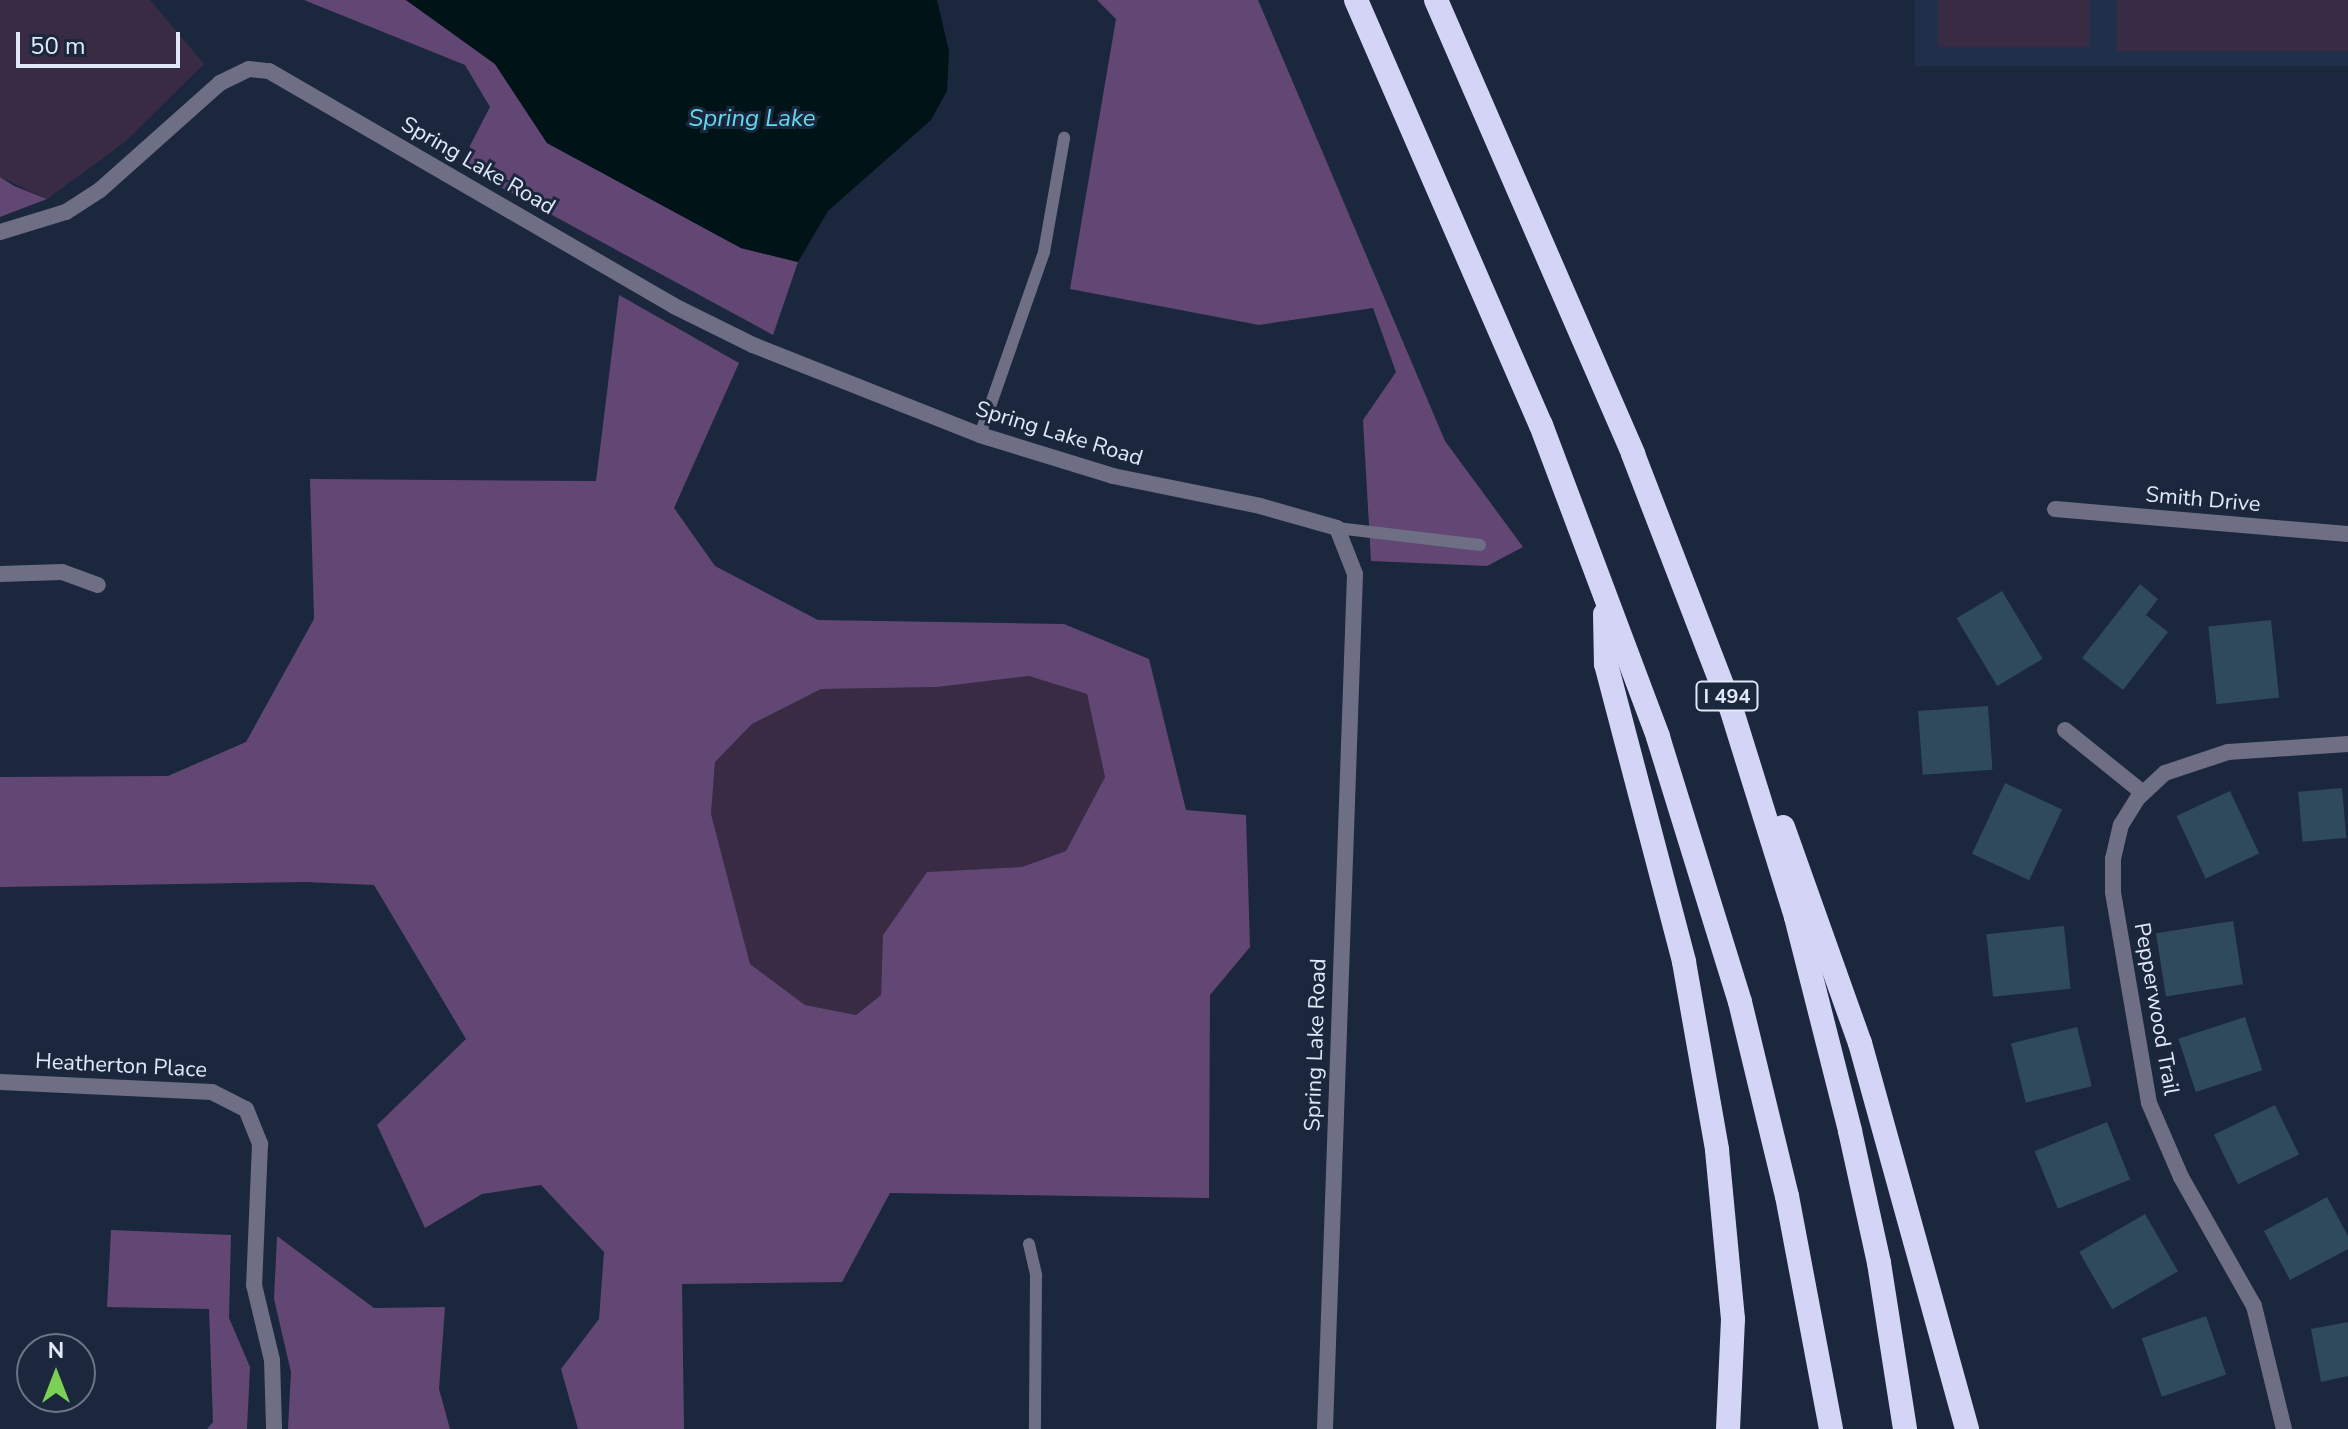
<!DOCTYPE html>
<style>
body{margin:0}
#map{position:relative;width:2348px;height:1429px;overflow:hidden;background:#1b273c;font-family:"Nunito Sans",sans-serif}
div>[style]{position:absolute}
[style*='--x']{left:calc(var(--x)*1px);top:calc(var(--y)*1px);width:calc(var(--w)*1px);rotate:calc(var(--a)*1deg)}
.built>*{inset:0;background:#20304a;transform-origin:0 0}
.green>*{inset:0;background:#3a2b45;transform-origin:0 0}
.forest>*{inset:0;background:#624775}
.water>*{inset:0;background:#001317}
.building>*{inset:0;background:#2f4a5a;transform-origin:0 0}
.service>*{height:12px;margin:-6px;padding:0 6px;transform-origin:6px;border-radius:6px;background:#6e6e85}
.minor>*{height:16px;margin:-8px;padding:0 8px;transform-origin:8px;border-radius:8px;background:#6e6e85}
.motorway>*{height:24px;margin:-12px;padding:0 12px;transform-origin:12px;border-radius:12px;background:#d4d4f7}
span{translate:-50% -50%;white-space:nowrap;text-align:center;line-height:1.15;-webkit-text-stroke:6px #1b273c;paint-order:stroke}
.shield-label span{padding:2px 6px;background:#1b273c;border:2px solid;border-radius:6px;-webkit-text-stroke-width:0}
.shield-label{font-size:20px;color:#e1e9f8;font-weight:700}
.street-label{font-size:22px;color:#e1e9f8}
.water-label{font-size:24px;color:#62d9ef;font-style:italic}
.north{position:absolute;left:16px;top:1333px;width:80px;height:80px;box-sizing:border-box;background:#1b273c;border:2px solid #6a7587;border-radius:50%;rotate:0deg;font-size:22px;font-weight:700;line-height:32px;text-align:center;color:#e1e9f8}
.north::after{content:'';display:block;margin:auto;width:28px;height:36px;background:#7cd155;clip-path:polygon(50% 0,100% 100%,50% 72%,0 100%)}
.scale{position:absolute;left:16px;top:32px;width:164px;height:36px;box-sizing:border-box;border:4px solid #e1e9f8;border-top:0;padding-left:10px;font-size:24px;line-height:28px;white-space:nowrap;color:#e1e9f8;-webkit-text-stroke:6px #1b273c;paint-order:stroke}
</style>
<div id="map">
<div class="built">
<div style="left:1915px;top:0;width:433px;height:66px"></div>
</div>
<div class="green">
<div style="clip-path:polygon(0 0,150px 0,204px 64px,125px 142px,47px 199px,0 177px)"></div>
<div style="left:1938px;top:0;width:151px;height:47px"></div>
<div style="left:2117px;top:0;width:231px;height:51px"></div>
<div style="clip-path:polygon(1029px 676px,1087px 694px,1105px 777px,1066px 851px,1022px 867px,927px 872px,883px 935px,881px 995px,856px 1015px,805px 1005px,750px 964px,711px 814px,715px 762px,752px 724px,821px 689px,937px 687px)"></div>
</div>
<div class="forest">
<div style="clip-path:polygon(304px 0,406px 0,495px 64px,547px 143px,741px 248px,798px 262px,773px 335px,460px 165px,490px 107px,465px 65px)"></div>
<div style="clip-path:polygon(1097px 0,1258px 0,1445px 441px,1523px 547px,1487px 566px,1371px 561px,1363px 420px,1396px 372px,1373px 308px,1259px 325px,1070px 289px,1116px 19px)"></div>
<div style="clip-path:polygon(0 177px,14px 186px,47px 199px,0 217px)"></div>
<div style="clip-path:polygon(evenodd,619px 295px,739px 363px,674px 508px,715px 566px,818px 620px,1064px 624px,1149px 659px,1186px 810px,1246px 815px,1250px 947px,1210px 995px,1209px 1198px,890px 1193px,842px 1282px,682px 1284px,684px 1429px,578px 1429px,561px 1369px,599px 1319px,604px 1252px,541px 1185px,482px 1194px,425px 1228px,377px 1125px,466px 1039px,374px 885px,306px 882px,0 887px,0 777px,168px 776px,246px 742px,314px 619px,310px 479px,596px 481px,619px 295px,1029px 676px,1087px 694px,1105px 777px,1066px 851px,1022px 867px,927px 872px,883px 935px,881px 995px,856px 1015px,805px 1005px,750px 964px,711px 814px,715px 762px,752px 724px,821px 689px,937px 687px,1029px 676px)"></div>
<div style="clip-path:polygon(111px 1230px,231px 1235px,229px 1318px,250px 1367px,247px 1429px,207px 1429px,213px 1422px,209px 1309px,107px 1307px)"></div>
<div style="clip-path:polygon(277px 1236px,374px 1308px,445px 1307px,439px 1389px,450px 1429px,288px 1429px,291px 1372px,274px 1299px)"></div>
</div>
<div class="water">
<div style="clip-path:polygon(406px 0,937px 0,949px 51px,947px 91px,931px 120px,828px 211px,798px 262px,741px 248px,547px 143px,495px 64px)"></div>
</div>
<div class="building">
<div style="clip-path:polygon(2140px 584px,2158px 599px,2146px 615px,2168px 632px,2123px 690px,2082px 658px)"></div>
<div style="left:2002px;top:591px;width:79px;height:53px;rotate:59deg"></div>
<div style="left:2271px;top:620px;width:78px;height:63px;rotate:84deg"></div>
<div style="left:1988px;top:706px;width:64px;height:70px;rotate:86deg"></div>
<div style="left:2005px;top:783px;width:63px;height:78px;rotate:25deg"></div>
<div style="left:2342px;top:788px;width:50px;height:44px;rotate:85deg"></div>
<div style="left:2230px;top:791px;width:69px;height:59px;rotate:65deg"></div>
<div style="left:2233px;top:921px;width:64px;height:78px;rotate:81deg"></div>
<div style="left:2064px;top:926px;width:63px;height:78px;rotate:84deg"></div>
<div style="left:2245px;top:1017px;width:56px;height:70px;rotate:72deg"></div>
<div style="left:2077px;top:1027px;width:61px;height:68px;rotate:76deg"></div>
<div style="left:2275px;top:1105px;width:55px;height:68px;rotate:64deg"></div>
<div style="left:2107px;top:1122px;width:62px;height:78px;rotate:68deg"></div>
<div style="clip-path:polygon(2327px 1197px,2348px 1236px,2348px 1249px,2290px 1280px,2264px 1231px)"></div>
<div style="left:2145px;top:1214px;width:66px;height:76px;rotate:60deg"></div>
<div style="left:2206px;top:1316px;width:62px;height:68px;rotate:71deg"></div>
<div style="clip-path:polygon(2348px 1322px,2348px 1376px,2321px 1382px,2311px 1329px)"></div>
</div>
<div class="service">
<div style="--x:980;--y:435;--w:194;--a:-70.7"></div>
<div style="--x:1044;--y:252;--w:116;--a:-80"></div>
<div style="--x:1337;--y:528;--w:144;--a:6.8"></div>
<div style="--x:1029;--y:1244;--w:32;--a:77"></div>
<div style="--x:1036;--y:1275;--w:154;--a:90.4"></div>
</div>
<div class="minor">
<div style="--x:0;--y:232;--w:69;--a:-16.9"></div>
<div style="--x:66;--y:212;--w:40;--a:-32.9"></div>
<div style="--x:100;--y:190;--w:161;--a:-41.7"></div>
<div style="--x:220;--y:83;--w:32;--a:-26"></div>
<div style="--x:249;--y:69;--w:20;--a:6"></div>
<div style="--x:269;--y:71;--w:468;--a:30.1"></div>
<div style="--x:674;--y:306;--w:88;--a:26.3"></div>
<div style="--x:753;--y:345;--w:244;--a:21.6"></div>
<div style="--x:980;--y:435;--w:139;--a:17.1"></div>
<div style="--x:1113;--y:476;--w:150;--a:11.5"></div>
<div style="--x:1260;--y:506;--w:80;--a:15.9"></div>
<div style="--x:1337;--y:528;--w:49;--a:68.6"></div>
<div style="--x:1355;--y:574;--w:856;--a:92.01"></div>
<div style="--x:2055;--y:509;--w:294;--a:4.9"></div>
<div style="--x:0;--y:574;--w:62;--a:-1.8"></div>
<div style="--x:62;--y:572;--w:38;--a:20"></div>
<div style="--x:2065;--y:730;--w:100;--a:38.9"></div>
<div style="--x:0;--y:1082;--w:212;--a:2.7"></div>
<div style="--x:212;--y:1092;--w:38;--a:27"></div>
<div style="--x:246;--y:1109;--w:38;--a:68"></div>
<div style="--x:260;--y:1144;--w:141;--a:92.4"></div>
<div style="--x:254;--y:1285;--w:77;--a:76.5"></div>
<div style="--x:272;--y:1360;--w:69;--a:88.3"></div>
<div style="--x:2284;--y:1429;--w:127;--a:-103.7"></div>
<div style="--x:2254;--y:1306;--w:148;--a:-119.5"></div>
<div style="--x:2181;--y:1177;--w:81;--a:-113.4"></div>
<div style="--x:2149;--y:1103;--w:214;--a:-99.7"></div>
<div style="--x:2113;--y:892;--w:33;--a:-90"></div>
<div style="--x:2113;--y:859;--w:35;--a:-77"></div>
<div style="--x:2121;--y:825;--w:32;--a:-58"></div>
<div style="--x:2138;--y:798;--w:37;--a:-43"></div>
<div style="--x:2165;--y:773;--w:66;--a:-18.4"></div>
<div style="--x:2228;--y:752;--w:120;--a:-3.8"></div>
</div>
<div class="motorway">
<div style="--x:1356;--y:0;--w:464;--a:66.5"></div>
<div style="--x:1541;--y:425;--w:333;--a:69.4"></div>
<div style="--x:1658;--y:737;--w:277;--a:72.8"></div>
<div style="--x:1740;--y:1002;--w:200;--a:76.4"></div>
<div style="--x:1787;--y:1196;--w:237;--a:79.3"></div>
<div style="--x:1436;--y:0;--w:495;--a:66.5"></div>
<div style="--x:1633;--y:454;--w:272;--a:68.9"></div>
<div style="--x:1731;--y:708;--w:219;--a:72.7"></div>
<div style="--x:1796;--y:917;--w:221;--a:75.8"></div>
<div style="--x:1850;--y:1131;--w:135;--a:77.6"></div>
<div style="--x:1879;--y:1263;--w:168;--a:81.1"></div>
<div style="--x:1605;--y:614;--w:50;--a:88.9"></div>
<div style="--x:1606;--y:664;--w:308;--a:75.3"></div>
<div style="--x:1684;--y:962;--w:191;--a:80"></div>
<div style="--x:1717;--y:1150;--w:170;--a:84.6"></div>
<div style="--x:1733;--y:1319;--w:110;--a:92.6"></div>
<div style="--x:1783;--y:827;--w:229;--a:70.4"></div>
<div style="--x:1860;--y:1043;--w:401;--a:74.5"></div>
</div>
<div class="shield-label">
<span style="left:1727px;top:696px">I 494</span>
</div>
<div class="street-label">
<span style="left:478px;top:166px;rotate:30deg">Spring Lake Road</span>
<span style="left:1059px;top:434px;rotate:17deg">Spring Lake Road</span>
<span style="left:2203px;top:500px;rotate:5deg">Smith Drive</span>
<span style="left:2156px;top:1009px;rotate:80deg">Pepperwood Trail</span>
<span style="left:1316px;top:1045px;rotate:-88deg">Spring Lake Road</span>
<span style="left:121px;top:1066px;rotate:3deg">Heatherton Place</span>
</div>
<div class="water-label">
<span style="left:752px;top:119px">Spring Lake</span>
</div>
<div class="north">N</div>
<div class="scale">50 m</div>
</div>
